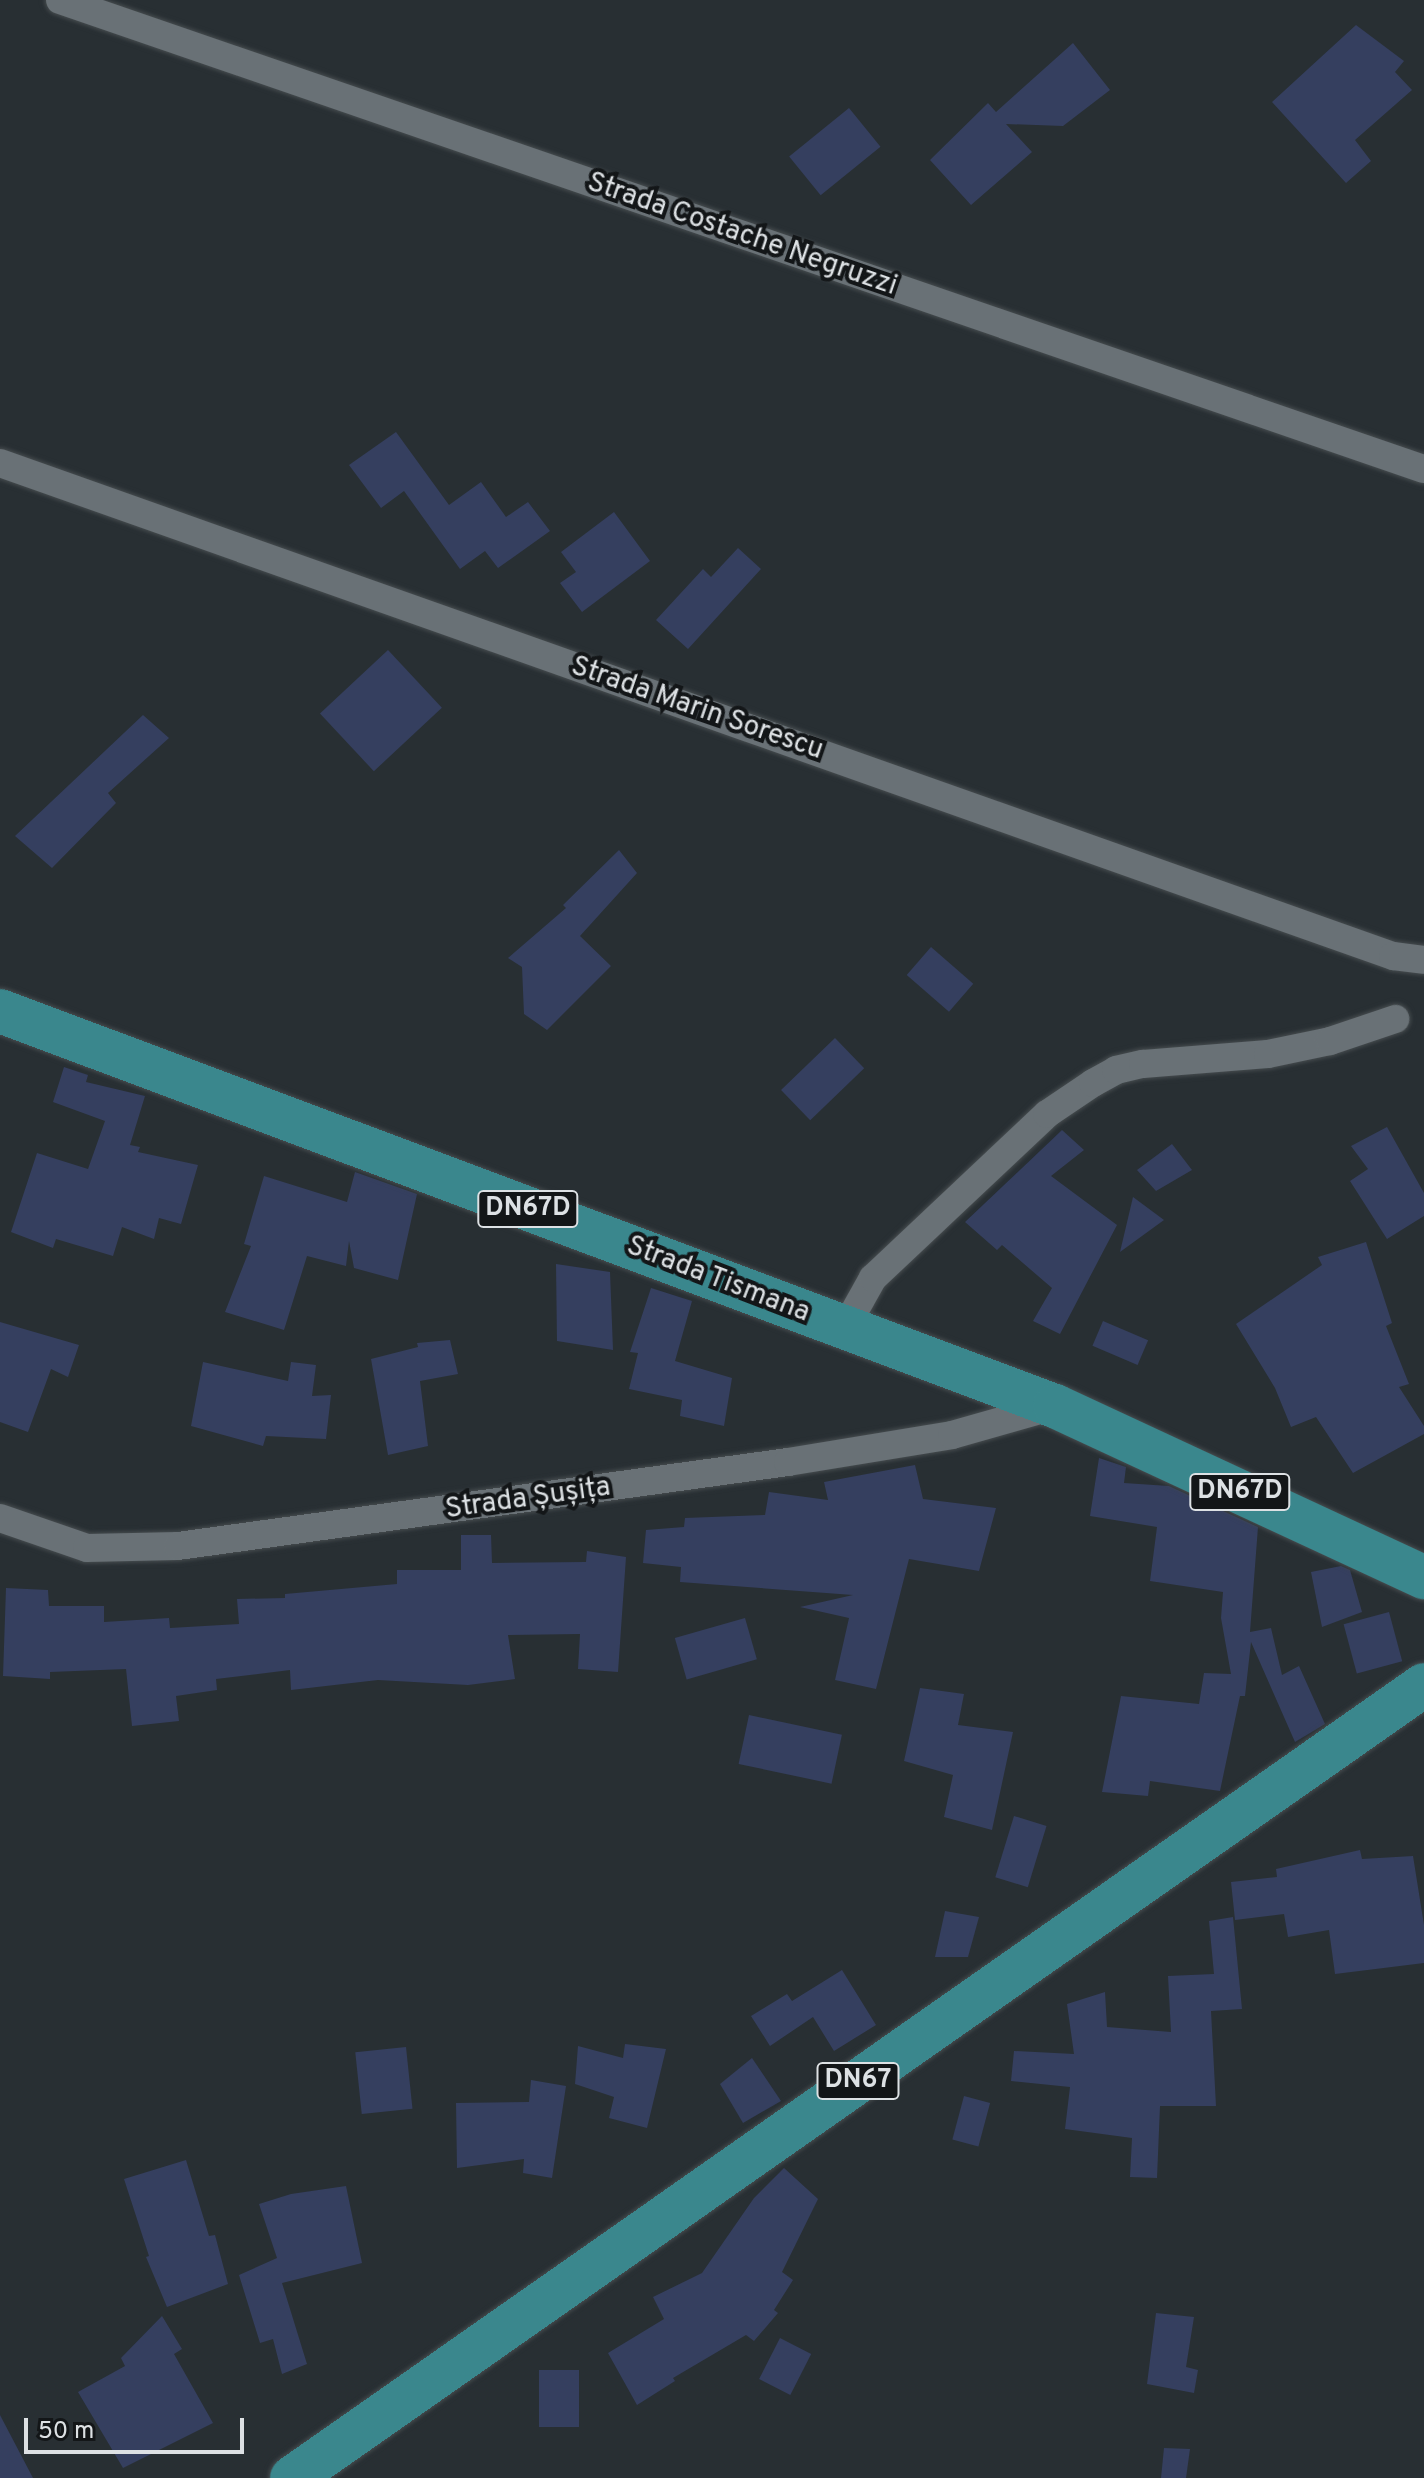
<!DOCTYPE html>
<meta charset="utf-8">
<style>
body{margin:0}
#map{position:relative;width:1424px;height:2478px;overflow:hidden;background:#282f33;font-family:Overpass,sans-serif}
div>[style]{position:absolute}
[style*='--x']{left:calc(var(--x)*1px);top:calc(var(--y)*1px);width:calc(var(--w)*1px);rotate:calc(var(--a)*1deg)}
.building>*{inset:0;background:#353f5f;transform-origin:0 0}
.roads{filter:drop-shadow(0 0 2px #464c4f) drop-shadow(0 0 2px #464c4f)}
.street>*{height:28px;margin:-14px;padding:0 14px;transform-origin:14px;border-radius:14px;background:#697176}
.primary>*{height:44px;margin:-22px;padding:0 22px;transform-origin:22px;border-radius:22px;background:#3a878d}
span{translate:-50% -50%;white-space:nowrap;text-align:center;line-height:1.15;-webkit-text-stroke:8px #131618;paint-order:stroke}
.shield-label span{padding:2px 6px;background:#131618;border:2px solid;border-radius:6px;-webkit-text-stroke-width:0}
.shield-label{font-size:26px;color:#dde1e4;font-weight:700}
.street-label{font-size:28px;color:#dde1e4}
.scale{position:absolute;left:24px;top:2418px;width:220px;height:36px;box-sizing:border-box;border:4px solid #dde1e4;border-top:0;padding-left:10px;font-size:24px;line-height:28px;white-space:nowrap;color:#dde1e4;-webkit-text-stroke:6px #131618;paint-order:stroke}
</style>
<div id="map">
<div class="building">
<div style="clip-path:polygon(1356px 25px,1404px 61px,1395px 72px,1412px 90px,1355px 140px,1371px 161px,1346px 183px,1272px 102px)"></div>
<div style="clip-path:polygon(1073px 43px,1110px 90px,1063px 126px,1006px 124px,1032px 152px,971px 205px,930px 160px,988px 103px,996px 112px)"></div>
<div style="left:849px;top:108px;width:50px;height:77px;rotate:51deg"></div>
<div style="clip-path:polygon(396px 432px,449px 505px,481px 482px,506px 517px,528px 502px,550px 531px,498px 568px,485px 551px,460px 569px,404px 491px,381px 508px,349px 465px)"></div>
<div style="clip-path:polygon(614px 512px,650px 561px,582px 612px,560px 583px,576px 572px,561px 552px)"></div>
<div style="clip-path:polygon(738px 548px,761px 569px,688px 649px,656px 620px,703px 569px,711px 577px)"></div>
<div style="left:388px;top:650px;width:79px;height:93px;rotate:47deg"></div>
<div style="clip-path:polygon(143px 715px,169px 738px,108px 793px,116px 803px,52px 868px,15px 836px)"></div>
<div style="clip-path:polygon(619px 850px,637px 873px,580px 936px,611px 966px,547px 1030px,524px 1014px,522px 967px,508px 958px,566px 908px,563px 905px)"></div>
<div style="left:931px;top:947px;width:56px;height:37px;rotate:41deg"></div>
<div style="left:835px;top:1038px;width:42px;height:75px;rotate:46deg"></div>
<div style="clip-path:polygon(64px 1067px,88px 1075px,86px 1082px,145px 1096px,130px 1145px,140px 1147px,138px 1152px,198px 1165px,181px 1224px,159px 1218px,154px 1239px,122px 1227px,113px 1256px,56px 1239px,53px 1248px,11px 1232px,37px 1153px,88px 1169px,105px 1121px,53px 1102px)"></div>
<div style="clip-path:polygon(1387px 1127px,1424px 1193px,1424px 1216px,1387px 1239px,1350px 1181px,1368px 1169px,1351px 1146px)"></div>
<div style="clip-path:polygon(1062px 1130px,1084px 1150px,1051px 1176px,1117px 1225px,1060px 1334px,1033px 1321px,1052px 1288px,1002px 1245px,997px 1250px,965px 1222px)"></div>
<div style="clip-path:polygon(1172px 1144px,1192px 1170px,1156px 1191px,1137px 1170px)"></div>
<div style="clip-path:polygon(355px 1172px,417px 1194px,398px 1280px,354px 1268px,349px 1241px,346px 1266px,307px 1256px,284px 1330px,225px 1312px,251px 1246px,244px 1244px,264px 1176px,347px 1202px)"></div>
<div style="clip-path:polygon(1133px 1197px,1164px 1220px,1120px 1252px)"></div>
<div style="clip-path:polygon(1366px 1242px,1392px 1323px,1386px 1326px,1409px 1384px,1399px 1387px,1424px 1426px,1424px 1434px,1353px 1473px,1316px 1417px,1291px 1427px,1275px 1388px,1236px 1324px,1322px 1265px,1318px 1257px)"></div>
<div style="clip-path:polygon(556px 1264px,610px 1272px,613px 1350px,557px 1341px)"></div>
<div style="clip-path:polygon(651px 1288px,692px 1301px,675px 1361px,732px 1378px,724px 1426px,680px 1416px,682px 1400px,629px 1389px,638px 1353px,630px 1352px)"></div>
<div style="left:1103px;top:1321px;width:49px;height:27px;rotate:23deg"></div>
<div style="clip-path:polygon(0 1322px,79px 1345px,68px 1377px,51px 1369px,28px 1432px,0 1422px)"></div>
<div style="clip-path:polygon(450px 1340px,458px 1374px,420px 1381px,428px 1446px,388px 1455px,371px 1359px,418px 1347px,417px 1343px)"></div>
<div style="clip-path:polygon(203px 1362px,288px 1381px,291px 1362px,316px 1365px,312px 1396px,331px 1395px,326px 1439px,266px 1436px,263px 1446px,191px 1426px)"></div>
<div style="clip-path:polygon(1099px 1458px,1126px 1467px,1124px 1483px,1169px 1486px,1258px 1527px,1250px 1632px,1271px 1628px,1282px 1675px,1299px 1666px,1325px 1724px,1295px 1742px,1251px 1642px,1245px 1696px,1240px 1696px,1220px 1791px,1150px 1781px,1148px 1796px,1102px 1792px,1121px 1696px,1199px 1704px,1204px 1673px,1231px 1674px,1221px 1618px,1223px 1592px,1150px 1581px,1157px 1527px,1090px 1516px)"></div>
<div style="clip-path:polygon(915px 1465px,923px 1499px,996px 1508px,979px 1571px,909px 1559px,876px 1689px,835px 1680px,849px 1618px,800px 1607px,853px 1595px,680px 1582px,681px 1567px,643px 1563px,646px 1530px,684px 1527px,685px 1518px,765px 1515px,769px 1492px,828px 1500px,824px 1482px)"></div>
<div style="clip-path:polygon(461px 1535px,491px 1535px,492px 1563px,586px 1562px,587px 1551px,626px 1557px,618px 1672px,578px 1669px,580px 1634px,508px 1635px,515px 1679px,468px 1685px,378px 1680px,291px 1690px,290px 1670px,216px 1679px,217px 1690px,176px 1696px,179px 1721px,132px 1726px,126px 1669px,50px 1672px,50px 1679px,3px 1676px,6px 1588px,48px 1590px,49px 1606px,104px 1606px,104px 1622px,169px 1618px,170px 1628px,239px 1624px,237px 1599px,285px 1598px,285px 1594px,397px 1584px,397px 1570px,461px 1570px)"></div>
<div style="clip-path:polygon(1341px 1566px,1350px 1570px,1362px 1612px,1322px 1627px,1311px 1572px)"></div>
<div style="left:1389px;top:1612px;width:51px;height:47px;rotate:75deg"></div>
<div style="left:745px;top:1618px;width:43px;height:73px;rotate:74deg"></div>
<div style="clip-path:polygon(920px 1688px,964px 1694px,958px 1725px,1013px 1732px,992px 1830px,944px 1817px,953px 1775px,904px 1761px)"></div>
<div style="left:749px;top:1715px;width:95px;height:50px;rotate:12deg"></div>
<div style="left:1014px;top:1816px;width:34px;height:64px;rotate:17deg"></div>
<div style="clip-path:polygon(1360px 1850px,1362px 1859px,1413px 1856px,1424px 1925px,1424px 1963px,1335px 1974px,1329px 1930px,1288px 1937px,1284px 1914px,1235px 1920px,1231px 1882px,1277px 1877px,1276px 1869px)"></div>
<div style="clip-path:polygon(945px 1911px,979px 1917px,968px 1957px,935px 1957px)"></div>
<div style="clip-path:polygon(1233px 1917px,1242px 2009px,1211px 2011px,1216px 2106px,1160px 2106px,1157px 2178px,1130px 2177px,1132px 2138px,1065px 2129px,1070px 2087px,1011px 2081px,1014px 2051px,1074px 2054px,1067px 2004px,1105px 1992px,1107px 2027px,1171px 2032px,1168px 1976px,1214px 1974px,1209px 1921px)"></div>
<div style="clip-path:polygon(842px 1970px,876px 2025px,834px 2051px,813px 2017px,770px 2046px,751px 2016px,787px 1994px,792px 2001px)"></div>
<div style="clip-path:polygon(625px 2044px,666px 2049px,647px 2128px,609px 2118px,614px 2097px,575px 2084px,578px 2046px,623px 2058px)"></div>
<div style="left:406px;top:2047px;width:62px;height:51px;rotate:84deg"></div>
<div style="clip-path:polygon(752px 2058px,781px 2101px,743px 2123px,720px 2084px)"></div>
<div style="clip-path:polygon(531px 2080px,566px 2086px,552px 2178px,523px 2173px,524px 2159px,457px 2168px,456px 2103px,529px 2102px)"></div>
<div style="left:964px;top:2096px;width:27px;height:45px;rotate:15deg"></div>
<div style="clip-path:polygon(186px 2160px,209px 2236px,215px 2235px,228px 2284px,167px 2307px,146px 2257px,149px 2256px,124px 2179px)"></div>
<div style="clip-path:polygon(784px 2168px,818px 2199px,782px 2272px,793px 2280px,774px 2310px,778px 2313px,754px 2341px,746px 2335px,673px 2378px,675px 2381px,637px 2405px,608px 2353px,664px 2319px,653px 2297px,702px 2273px,754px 2198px)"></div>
<div style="clip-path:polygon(346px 2186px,362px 2263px,282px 2283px,307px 2364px,282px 2374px,273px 2339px,260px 2343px,239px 2275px,277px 2258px,259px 2204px,291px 2194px)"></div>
<div style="clip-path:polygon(1156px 2313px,1194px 2317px,1186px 2367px,1198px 2370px,1194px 2393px,1147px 2384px)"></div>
<div style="clip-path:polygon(162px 2316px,182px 2349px,174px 2354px,213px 2423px,123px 2468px,78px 2392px,125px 2366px,121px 2358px)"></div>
<div style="left:780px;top:2338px;width:35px;height:46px;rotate:27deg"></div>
<div style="left:539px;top:2370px;width:40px;height:57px"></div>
<div style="clip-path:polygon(0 2415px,33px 2478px,0 2478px)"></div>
<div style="clip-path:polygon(1164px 2448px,1190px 2449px,1186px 2478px,1161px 2478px)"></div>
</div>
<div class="roads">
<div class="street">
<div style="--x:60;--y:0;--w:1442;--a:18.98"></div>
<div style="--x:0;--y:463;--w:1478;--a:19.49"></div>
<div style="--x:1393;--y:956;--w:31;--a:7"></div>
<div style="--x:845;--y:1328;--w:57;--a:-60.8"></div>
<div style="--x:873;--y:1278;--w:239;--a:-43.3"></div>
<div style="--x:1047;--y:1114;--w:55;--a:-34"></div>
<div style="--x:1093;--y:1083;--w:26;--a:-29"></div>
<div style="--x:1116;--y:1070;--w:28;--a:-13"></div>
<div style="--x:1143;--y:1064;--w:125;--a:-4.6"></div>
<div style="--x:1268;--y:1054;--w:63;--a:-11.8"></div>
<div style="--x:1330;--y:1041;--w:69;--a:-18.7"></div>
<div style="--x:0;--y:1518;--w:92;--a:19"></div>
<div style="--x:87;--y:1548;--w:91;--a:-1.3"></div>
<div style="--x:178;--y:1546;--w:616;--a:-7.84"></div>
<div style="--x:788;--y:1462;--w:166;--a:-9.3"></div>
<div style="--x:952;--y:1435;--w:106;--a:-15.9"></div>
</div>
<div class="primary">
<div style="--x:0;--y:1011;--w:1127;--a:20.53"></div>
<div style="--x:1055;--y:1406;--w:407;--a:24.9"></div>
<div style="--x:292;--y:2478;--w:1382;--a:-35.01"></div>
</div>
</div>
<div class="shield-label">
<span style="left:528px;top:1209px">DN67D</span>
<span style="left:1240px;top:1492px">DN67D</span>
<span style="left:858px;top:2081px">DN67</span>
</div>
<div class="street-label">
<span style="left:742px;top:235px;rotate:19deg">Strada Costache Negruzzi</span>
<span style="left:697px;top:709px;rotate:19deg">Strada Marin Sorescu</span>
<span style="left:718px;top:1280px;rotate:21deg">Strada Tismana</span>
<span style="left:528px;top:1499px;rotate:-8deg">Strada Șușița</span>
</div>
<div class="scale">50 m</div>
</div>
